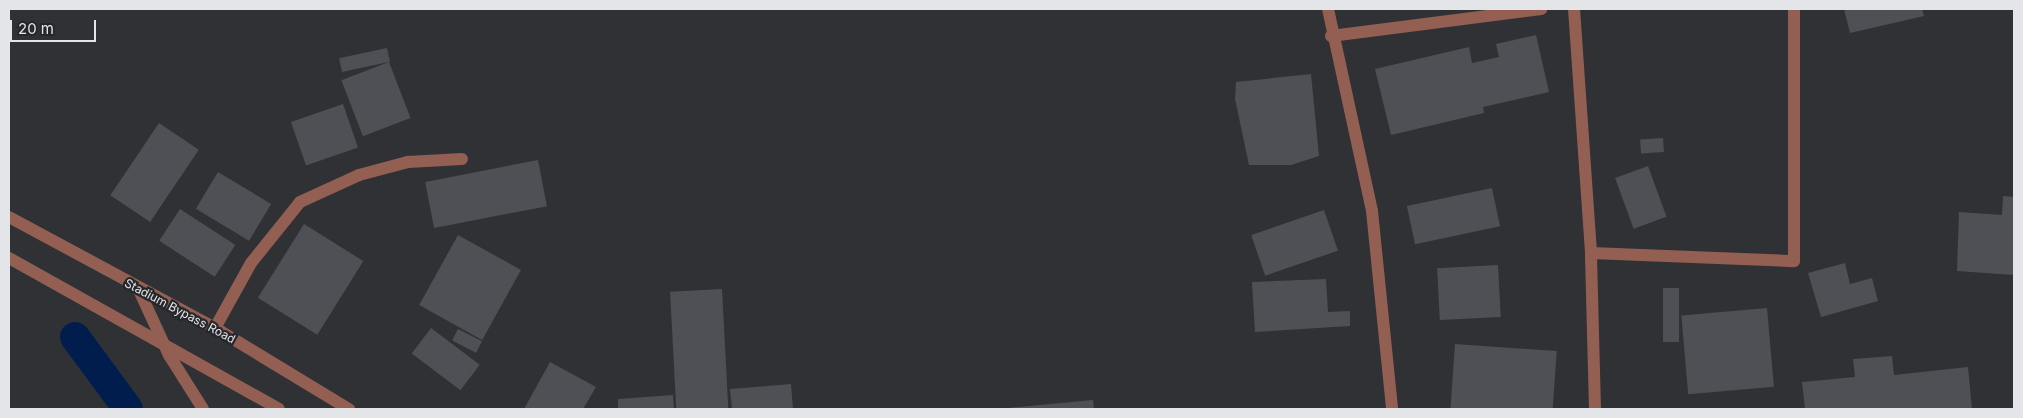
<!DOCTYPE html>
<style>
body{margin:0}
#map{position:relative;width:2023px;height:418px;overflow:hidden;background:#2f3135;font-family:Inter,sans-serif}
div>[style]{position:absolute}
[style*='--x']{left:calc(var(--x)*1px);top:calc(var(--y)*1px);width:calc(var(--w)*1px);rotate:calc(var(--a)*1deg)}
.canal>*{height:30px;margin:-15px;padding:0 15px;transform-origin:15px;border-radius:15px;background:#001d4e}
.building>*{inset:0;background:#4e5055;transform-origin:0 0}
.minor>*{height:12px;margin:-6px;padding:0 6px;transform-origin:6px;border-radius:6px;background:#935f52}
.tertiary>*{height:12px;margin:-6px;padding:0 6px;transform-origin:6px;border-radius:6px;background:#935f52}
span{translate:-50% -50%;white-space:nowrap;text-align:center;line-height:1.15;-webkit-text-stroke:4.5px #25272b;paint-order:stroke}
.street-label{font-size:12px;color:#e4e5e8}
.frame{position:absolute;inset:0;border:10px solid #e4e5e8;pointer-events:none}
.scale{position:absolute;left:10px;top:20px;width:86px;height:22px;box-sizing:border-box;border:2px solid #e4e5e8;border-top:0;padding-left:6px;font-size:15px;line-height:18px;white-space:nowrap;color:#e4e5e8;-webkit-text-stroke:4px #25272b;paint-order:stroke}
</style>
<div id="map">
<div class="canal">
<div style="--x:75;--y:337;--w:89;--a:53.6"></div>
</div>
<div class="building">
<div style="clip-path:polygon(1844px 9px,1922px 9px,1924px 16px,1850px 33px)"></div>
<div style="clip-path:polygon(1536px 35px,1549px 92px,1483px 107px,1484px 113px,1391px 135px,1375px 69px,1469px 47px,1472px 63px,1499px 57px,1496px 44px)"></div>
<div style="left:387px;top:48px;width:14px;height:49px;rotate:78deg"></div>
<div style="left:389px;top:62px;width:60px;height:51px;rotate:69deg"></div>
<div style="clip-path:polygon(1311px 74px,1319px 156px,1291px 165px,1249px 165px,1235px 99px,1236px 82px)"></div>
<div style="left:343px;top:104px;width:46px;height:55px;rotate:71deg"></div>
<div style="left:159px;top:123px;width:48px;height:87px;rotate:34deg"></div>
<div style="left:1663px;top:138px;width:14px;height:23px;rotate:86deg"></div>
<div style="left:538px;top:160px;width:47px;height:115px;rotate:79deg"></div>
<div style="left:1648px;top:166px;width:54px;height:35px;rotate:70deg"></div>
<div style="left:218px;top:172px;width:62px;height:43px;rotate:31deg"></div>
<div style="left:1492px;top:188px;width:39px;height:87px;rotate:78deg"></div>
<div style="clip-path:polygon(2003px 196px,2014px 197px,2014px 275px,1957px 271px,1959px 212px,2002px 215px)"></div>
<div style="left:180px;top:209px;width:66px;height:38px;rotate:33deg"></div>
<div style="left:1324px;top:210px;width:43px;height:77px;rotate:71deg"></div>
<div style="left:304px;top:224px;width:70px;height:87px;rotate:32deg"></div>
<div style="left:458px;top:235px;width:72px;height:80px;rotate:29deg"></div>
<div style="clip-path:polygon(1845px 263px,1850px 284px,1872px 278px,1878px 301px,1821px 317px,1808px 273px)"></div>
<div style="left:1498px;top:265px;width:52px;height:61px;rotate:87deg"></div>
<div style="clip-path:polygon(1326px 279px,1328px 312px,1350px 311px,1350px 326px,1255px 332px,1252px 282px)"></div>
<div style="left:1663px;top:288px;width:16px;height:54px"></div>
<div style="left:722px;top:289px;width:120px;height:52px;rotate:87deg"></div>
<div style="left:1767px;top:308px;width:79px;height:86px;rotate:85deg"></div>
<div style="left:431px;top:328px;width:61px;height:32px;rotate:37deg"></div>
<div style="left:458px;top:329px;width:27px;height:13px;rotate:27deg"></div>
<div style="left:1455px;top:344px;width:102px;height:65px;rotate:4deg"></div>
<div style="clip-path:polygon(1892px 356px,1894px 375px,1968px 367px,1972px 409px,1805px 409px,1802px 382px,1855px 377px,1853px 359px)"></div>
<div style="clip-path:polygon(550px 362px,596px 387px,583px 409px,524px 409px)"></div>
<div style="clip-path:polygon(791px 384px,793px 409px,732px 409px,730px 389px)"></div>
<div style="clip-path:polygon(673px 395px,674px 409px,618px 409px,618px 399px)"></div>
<div style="clip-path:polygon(1093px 400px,1094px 409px,1008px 409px,1008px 408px)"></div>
</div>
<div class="minor">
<div style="--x:1328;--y:9;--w:207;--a:77.7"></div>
<div style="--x:1372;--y:211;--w:199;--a:84.2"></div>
<div style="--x:1574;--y:9;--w:245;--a:86"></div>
<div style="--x:1331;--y:36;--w:212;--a:-7.3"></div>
<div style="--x:138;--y:288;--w:74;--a:65.2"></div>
<div style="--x:169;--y:355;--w:64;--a:57.8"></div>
<div style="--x:215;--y:328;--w:74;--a:-61"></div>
<div style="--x:251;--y:263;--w:78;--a:-51.2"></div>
<div style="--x:300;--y:202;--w:65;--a:-24.6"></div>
<div style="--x:359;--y:175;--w:51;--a:-14.9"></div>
<div style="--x:408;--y:162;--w:54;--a:-3.2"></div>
<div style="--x:1595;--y:409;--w:156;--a:-91.5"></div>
<div style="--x:1591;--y:253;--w:203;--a:2.3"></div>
<div style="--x:1794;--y:261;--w:252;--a:-90"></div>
</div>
<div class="tertiary">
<div style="--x:9;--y:217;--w:234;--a:28.3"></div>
<div style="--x:215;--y:328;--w:157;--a:31.2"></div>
<div style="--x:9;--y:258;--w:309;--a:29.2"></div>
</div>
<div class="street-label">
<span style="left:180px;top:311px;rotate:28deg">Stadium Bypass Road</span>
</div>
<div class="frame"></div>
<div class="scale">20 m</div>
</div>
